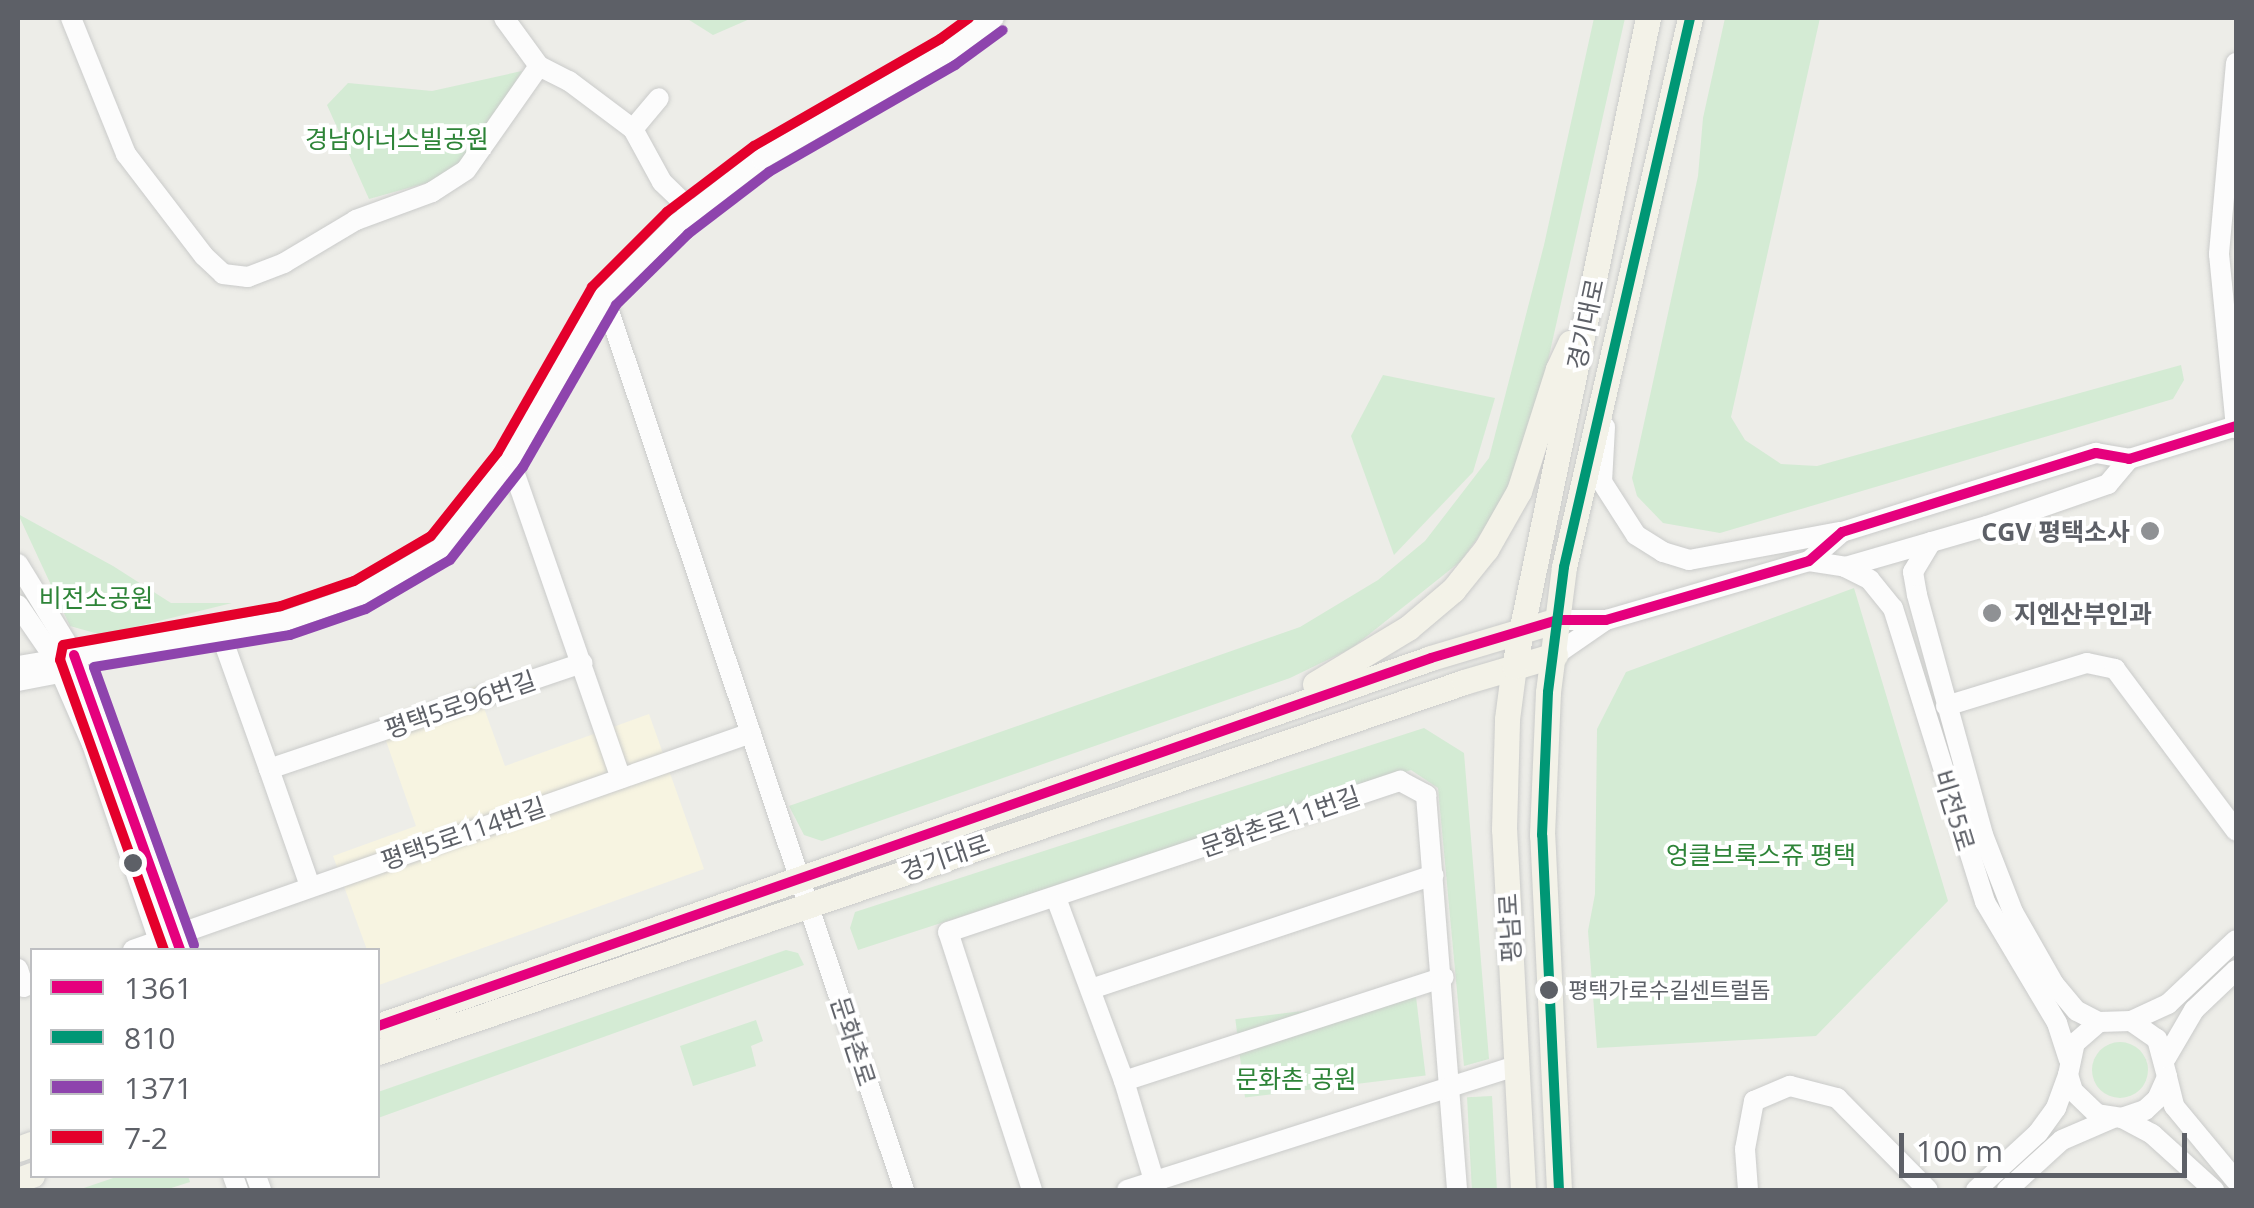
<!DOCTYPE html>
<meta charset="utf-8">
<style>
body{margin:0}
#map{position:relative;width:2254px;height:1208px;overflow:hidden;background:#edede8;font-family:"Open Sans","Noto Sans KR",sans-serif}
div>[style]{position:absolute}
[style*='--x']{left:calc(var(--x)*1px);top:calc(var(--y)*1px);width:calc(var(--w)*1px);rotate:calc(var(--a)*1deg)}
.commercial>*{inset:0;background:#f7f4e1}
.green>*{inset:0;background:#d4ebd4;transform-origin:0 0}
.round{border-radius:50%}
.roads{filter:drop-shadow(0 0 2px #cacbca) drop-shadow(0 0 2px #cacbca)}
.minor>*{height:20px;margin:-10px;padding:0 10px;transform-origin:10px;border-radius:10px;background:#fcfcfc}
.major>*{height:25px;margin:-12.5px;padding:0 12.5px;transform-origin:12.5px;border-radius:12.5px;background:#f3f2e8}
.bus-1>*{height:10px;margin:-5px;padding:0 5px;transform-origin:5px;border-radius:5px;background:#e5007d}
.bus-2>*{height:10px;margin:-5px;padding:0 5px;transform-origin:5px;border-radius:5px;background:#009775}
.bus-3>*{height:10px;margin:-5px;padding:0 5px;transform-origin:5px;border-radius:5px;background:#8e44ad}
.bus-4>*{height:10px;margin:-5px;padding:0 5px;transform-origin:5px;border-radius:5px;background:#e4002b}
.dots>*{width:28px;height:28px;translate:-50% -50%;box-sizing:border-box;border:5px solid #fff;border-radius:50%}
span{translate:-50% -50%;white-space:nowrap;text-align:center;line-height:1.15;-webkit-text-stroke:8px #fff;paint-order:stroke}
.bus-label{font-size:22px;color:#5d6067}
.left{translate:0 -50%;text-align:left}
.park-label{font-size:25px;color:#2e8438}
.street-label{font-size:25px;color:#5d6067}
.poi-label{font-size:25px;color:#5d6067;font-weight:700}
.right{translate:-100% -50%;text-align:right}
.frame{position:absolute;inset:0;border:20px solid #5d6067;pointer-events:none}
.legend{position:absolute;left:30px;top:948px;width:350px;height:230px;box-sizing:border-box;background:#fff;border:2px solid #bebfc2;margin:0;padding:12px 18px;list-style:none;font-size:30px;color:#5d6067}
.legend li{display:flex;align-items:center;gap:20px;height:50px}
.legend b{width:50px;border:2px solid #bebfc2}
.scale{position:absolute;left:1899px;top:1133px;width:288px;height:45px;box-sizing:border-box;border:5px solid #5d6067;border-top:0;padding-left:12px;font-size:30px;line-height:35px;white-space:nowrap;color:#5d6067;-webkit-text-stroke:8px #fff;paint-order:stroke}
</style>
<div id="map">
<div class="commercial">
<div style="clip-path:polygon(476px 686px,505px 766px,649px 714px,704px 869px,379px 985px,378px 950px,367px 950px,333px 856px,416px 826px,379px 721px)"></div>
</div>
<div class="green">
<div style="clip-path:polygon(686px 18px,752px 18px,713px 35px)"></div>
<div style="clip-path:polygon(1594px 18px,1625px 18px,1534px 423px,1497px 511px,1461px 561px,1352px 648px,1290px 678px,822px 841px,804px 835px,789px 806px,1300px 627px,1378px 580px,1425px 541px,1489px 458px,1544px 245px)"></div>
<div style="clip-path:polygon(1725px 18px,1820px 18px,1731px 417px,1745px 440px,1781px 464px,1817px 466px,2181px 365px,2184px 380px,2173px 399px,1720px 533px,1663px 523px,1637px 496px,1632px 478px,1698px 176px,1703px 118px)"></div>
<div style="clip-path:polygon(522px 71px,462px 167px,444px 178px,369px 199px,327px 105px,348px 83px,432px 91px)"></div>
<div style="clip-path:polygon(1383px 375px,1495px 398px,1473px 472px,1394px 555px,1351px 436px)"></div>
<div style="clip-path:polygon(18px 514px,113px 566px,171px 603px,232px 603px,102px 635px,70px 626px)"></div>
<div style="clip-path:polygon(1854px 588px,1948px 901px,1816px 1036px,1597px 1048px,1588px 931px,1595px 894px,1597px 729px,1626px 672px)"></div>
<div style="clip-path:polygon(1424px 728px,1464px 753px,1489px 1059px,1464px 1066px,1438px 788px,1411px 770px,858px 950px,850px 928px,855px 912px)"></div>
<div style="clip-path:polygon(786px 950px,798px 953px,804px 965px,378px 1118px,378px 1092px)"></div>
<div style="left:1416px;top:997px;width:79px;height:182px;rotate:83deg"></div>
<div style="clip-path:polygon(756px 1020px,763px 1041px,751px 1046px,756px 1066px,693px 1086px,680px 1046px)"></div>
<div class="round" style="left:2092px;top:1042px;width:56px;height:56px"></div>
<div style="left:1492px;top:1096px;width:94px;height:25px;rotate:87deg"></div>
<div style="clip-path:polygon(119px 1176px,188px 1176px,190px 1182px,165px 1190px,78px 1190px)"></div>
</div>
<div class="roads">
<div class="minor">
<div style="--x:71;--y:18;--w:147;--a:68"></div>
<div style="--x:126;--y:154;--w:128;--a:52.6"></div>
<div style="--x:204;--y:256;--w:26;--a:43"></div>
<div style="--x:223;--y:274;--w:25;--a:7"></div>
<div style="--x:248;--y:277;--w:39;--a:-21"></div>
<div style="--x:284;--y:263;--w:84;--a:-30.8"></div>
<div style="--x:356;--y:220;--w:81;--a:-20.2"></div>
<div style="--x:432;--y:192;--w:40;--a:-32.9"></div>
<div style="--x:466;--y:170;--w:127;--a:-54.9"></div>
<div style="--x:504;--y:18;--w:59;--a:53.9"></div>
<div style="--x:539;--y:66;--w:34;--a:27"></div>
<div style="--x:569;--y:81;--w:80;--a:36.9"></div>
<div style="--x:633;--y:129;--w:60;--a:61.3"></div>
<div style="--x:662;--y:182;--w:43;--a:44.1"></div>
<div style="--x:2236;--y:63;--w:192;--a:95.1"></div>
<div style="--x:2219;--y:254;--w:175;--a:84.4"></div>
<div style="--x:633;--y:129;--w:40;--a:-50"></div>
<div style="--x:604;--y:296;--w:943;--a:71.45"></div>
<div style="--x:1605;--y:427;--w:55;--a:93.1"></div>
<div style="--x:1602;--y:482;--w:63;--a:57.3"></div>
<div style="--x:1636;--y:535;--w:32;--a:32"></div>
<div style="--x:1663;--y:552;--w:27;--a:17"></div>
<div style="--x:1689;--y:560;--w:154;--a:-10.5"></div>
<div style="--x:510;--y:460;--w:337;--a:70.8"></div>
<div style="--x:1931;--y:542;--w:35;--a:121"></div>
<div style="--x:1913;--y:572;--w:23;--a:80"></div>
<div style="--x:1917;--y:595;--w:249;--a:74.6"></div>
<div style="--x:1983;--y:835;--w:83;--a:68.7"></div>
<div style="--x:2013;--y:912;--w:83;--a:60.3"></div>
<div style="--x:2054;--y:984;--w:35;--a:50"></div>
<div style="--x:2077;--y:1011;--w:25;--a:27"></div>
<div style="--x:1809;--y:561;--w:36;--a:9"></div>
<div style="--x:1845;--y:567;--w:148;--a:-16.1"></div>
<div style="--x:1987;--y:526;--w:128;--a:-19.1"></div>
<div style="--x:2108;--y:484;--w:33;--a:-50"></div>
<div style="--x:18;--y:564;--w:107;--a:58.4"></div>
<div style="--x:74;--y:655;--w:313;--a:70.2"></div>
<div style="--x:1845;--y:567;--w:28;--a:27"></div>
<div style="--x:1870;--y:580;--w:36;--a:51"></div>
<div style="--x:1893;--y:608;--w:308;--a:72.6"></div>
<div style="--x:1985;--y:902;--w:141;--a:59.2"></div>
<div style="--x:2057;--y:1023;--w:38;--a:72"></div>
<div style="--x:18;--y:605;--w:65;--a:55.6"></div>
<div style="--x:55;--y:659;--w:93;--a:66.5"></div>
<div style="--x:92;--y:744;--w:218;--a:71.2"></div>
<div style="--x:1558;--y:620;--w:48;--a:0"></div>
<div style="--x:1606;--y:620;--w:211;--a:-16.2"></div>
<div style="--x:1809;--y:561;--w:44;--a:-41.3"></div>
<div style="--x:1842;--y:532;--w:266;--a:-17.3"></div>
<div style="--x:2096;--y:453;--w:34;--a:10"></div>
<div style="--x:2129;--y:459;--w:112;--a:-17.1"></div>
<div style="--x:220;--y:632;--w:145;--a:70.3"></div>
<div style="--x:269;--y:769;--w:331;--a:-18.7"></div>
<div style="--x:1555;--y:655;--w:62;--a:-34.5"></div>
<div style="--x:18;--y:666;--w:271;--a:-9.6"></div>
<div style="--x:285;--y:621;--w:79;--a:-19.1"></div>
<div style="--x:360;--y:595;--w:94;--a:-30.1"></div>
<div style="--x:441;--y:548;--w:112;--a:-51.9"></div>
<div style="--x:510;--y:460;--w:189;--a:-60.2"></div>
<div style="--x:604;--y:296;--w:104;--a:-44.6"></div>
<div style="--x:678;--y:223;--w:105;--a:-37.6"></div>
<div style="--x:761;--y:159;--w:215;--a:-29.8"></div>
<div style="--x:948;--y:52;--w:57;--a:-36.5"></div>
<div style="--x:18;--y:681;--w:53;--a:-10.9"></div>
<div style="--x:1946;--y:706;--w:147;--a:-17"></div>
<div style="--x:2087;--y:663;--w:29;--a:12"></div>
<div style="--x:2115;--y:669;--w:202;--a:53.2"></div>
<div style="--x:269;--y:769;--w:124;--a:70.7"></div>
<div style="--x:1056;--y:898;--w:195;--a:69.6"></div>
<div style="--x:1124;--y:1081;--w:114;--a:73.2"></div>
<div style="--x:133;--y:950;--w:655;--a:-19.35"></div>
<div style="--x:18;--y:969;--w:19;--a:72"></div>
<div style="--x:1091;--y:989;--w:361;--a:-18.4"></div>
<div style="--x:2131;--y:1021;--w:32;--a:35"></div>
<div style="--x:2157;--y:1039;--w:39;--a:75"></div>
<div style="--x:2167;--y:1077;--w:24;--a:114"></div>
<div style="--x:2157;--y:1099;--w:16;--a:137"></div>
<div style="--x:2145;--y:1110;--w:24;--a:161"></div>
<div style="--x:2122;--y:1118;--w:25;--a:-171"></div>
<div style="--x:2097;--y:1114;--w:33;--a:-136"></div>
<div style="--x:2073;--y:1091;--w:17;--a:-107"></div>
<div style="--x:2068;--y:1075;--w:33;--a:-78"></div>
<div style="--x:2075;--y:1043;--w:32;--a:-41"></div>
<div style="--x:2099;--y:1022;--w:32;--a:-2"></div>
<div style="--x:2131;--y:1021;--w:41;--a:-24.7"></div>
<div style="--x:2168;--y:1004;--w:93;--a:-43.3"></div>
<div style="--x:2166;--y:1058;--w:56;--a:-59.7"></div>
<div style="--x:2194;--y:1010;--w:58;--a:-43.6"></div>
<div style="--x:2167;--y:1077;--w:30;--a:76"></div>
<div style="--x:2174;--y:1106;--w:97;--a:50.4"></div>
<div style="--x:1124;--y:1081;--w:336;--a:-18"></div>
<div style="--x:2122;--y:1118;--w:34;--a:28"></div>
<div style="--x:2152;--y:1134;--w:84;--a:42.1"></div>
<div style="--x:233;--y:1176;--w:15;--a:70"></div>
<div style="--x:256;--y:1176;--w:15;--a:70"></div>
<div style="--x:1032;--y:1190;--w:271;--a:-108"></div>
<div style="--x:948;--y:932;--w:477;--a:-18.5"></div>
<div style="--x:1400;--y:781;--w:30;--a:28"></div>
<div style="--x:1426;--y:795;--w:396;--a:85.5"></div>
<div style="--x:1127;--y:1190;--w:407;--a:-17.7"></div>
<div style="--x:1748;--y:1190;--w:41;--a:-94.2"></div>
<div style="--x:1745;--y:1149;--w:49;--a:-79.4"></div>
<div style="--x:1754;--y:1101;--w:39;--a:-23"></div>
<div style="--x:1790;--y:1086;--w:49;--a:14.3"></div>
<div style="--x:1837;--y:1098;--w:129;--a:45.3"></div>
<div style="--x:1976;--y:1190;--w:84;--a:-42.6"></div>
<div style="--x:2038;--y:1133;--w:31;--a:-54"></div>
<div style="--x:2056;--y:1108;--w:35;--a:-70"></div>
<div style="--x:2007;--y:1190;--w:74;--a:-42.3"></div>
<div style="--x:2062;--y:1140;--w:56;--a:-23.3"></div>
</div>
<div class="major">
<div style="--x:1315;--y:684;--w:109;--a:-31.1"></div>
<div style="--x:1408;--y:628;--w:59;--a:-40.2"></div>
<div style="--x:1453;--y:590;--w:53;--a:-51.2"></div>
<div style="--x:1486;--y:549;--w:67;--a:-60.4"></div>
<div style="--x:1519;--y:491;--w:128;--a:-72.3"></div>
<div style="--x:1558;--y:369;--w:29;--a:-65"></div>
<div style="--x:378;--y:1026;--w:1115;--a:-19.26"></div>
<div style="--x:1431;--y:658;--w:133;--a:-16.7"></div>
<div style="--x:378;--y:1052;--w:1147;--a:-18.81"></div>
<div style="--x:1464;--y:682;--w:95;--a:-16.5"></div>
<div style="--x:18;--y:1149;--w:15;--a:-20"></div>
<div style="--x:18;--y:1180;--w:15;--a:-20"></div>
<div style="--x:1523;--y:1190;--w:361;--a:-93"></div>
<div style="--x:1504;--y:829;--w:110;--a:-88.4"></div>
<div style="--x:1507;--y:719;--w:53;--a:-82.5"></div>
<div style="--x:1514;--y:666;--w:662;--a:-78.32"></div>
<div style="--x:1559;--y:1190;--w:355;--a:-92.7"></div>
<div style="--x:1542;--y:835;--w:143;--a:-87.6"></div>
<div style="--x:1548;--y:692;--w:126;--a:-82.7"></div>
<div style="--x:1564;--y:567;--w:563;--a:-77.07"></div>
</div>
</div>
<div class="bus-1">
<div style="--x:74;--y:655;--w:313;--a:70.2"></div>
<div style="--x:378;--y:1026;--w:1115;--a:-19.26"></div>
<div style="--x:1431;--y:658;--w:133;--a:-16.7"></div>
<div style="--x:1558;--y:620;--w:48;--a:0"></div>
<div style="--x:1606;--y:620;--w:211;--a:-16.2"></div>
<div style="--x:1809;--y:561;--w:44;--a:-41.3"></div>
<div style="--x:1842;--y:532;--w:266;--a:-17.3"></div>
<div style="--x:2096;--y:453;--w:34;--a:10"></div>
<div style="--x:2129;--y:459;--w:112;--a:-17.1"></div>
</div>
<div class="bus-2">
<div style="--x:1559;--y:1190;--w:355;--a:-92.7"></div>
<div style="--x:1542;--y:835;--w:143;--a:-87.6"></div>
<div style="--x:1548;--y:692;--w:126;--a:-82.7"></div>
<div style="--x:1564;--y:567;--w:563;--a:-77.07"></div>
</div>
<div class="bus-3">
<div style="--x:194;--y:945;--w:295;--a:-109.8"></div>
<div style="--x:94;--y:667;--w:199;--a:-9.3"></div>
<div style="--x:290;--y:635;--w:80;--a:-18.9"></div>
<div style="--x:366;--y:609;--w:97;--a:-30.3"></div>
<div style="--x:450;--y:560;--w:118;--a:-51.9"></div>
<div style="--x:523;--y:467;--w:187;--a:-60.1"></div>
<div style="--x:616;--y:305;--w:101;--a:-44.6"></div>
<div style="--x:688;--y:234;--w:102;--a:-37.4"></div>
<div style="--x:769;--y:172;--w:215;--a:-29.9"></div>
<div style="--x:955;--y:65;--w:59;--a:-36.1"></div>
</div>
<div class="bus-4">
<div style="--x:164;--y:950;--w:308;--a:-109.7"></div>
<div style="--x:60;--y:660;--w:15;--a:-79"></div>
<div style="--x:63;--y:645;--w:221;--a:-10.1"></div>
<div style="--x:281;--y:606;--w:77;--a:-18.9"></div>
<div style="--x:354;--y:581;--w:89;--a:-30.3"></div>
<div style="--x:431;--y:536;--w:107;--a:-51.4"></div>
<div style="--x:498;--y:452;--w:190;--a:-60.3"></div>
<div style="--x:592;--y:287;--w:106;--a:-45"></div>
<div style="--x:667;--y:212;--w:109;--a:-37.2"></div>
<div style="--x:754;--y:146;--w:215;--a:-29.9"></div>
<div style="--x:940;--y:39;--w:36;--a:-36"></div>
</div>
<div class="dots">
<div style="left:2150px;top:531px;background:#8f9194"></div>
<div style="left:1992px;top:613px;background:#8f9194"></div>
<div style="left:133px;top:863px;background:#5d6067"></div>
<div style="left:1549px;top:990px;background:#5d6067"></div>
</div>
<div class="bus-label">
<span class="left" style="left:1568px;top:990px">평택가로수길센트럴돔</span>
</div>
<div class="park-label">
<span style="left:397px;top:138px">경남아너스빌공원</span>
<span style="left:96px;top:597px">비전소공원</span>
<span style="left:1761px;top:854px">엉클브룩스쥬 평택</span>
<span style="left:1296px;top:1078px">문화촌 공원</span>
</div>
<div class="street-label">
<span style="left:1585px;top:324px;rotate:-78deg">경기대로</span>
<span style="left:460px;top:704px;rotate:-19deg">평택5로96번길</span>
<span style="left:1955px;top:810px;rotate:73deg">비전5로</span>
<span style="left:1280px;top:821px;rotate:-19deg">문화촌로11번길</span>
<span style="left:463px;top:833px;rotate:-19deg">평택5로114번길</span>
<span style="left:945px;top:857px;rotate:-19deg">경기대로</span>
<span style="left:1509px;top:928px;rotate:-93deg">평남로</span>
<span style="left:854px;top:1041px;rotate:72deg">문화촌로</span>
</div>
<div class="poi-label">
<span class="right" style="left:2130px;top:531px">CGV 평택소사</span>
<span class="left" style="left:2014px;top:613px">지엔산부인과</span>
</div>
<div class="frame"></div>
<ul class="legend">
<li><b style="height:12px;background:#e5007d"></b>1361</li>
<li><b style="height:12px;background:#009775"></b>810</li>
<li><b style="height:12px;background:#8e44ad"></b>1371</li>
<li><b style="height:12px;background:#e4002b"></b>7-2</li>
</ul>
<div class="scale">100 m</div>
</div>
